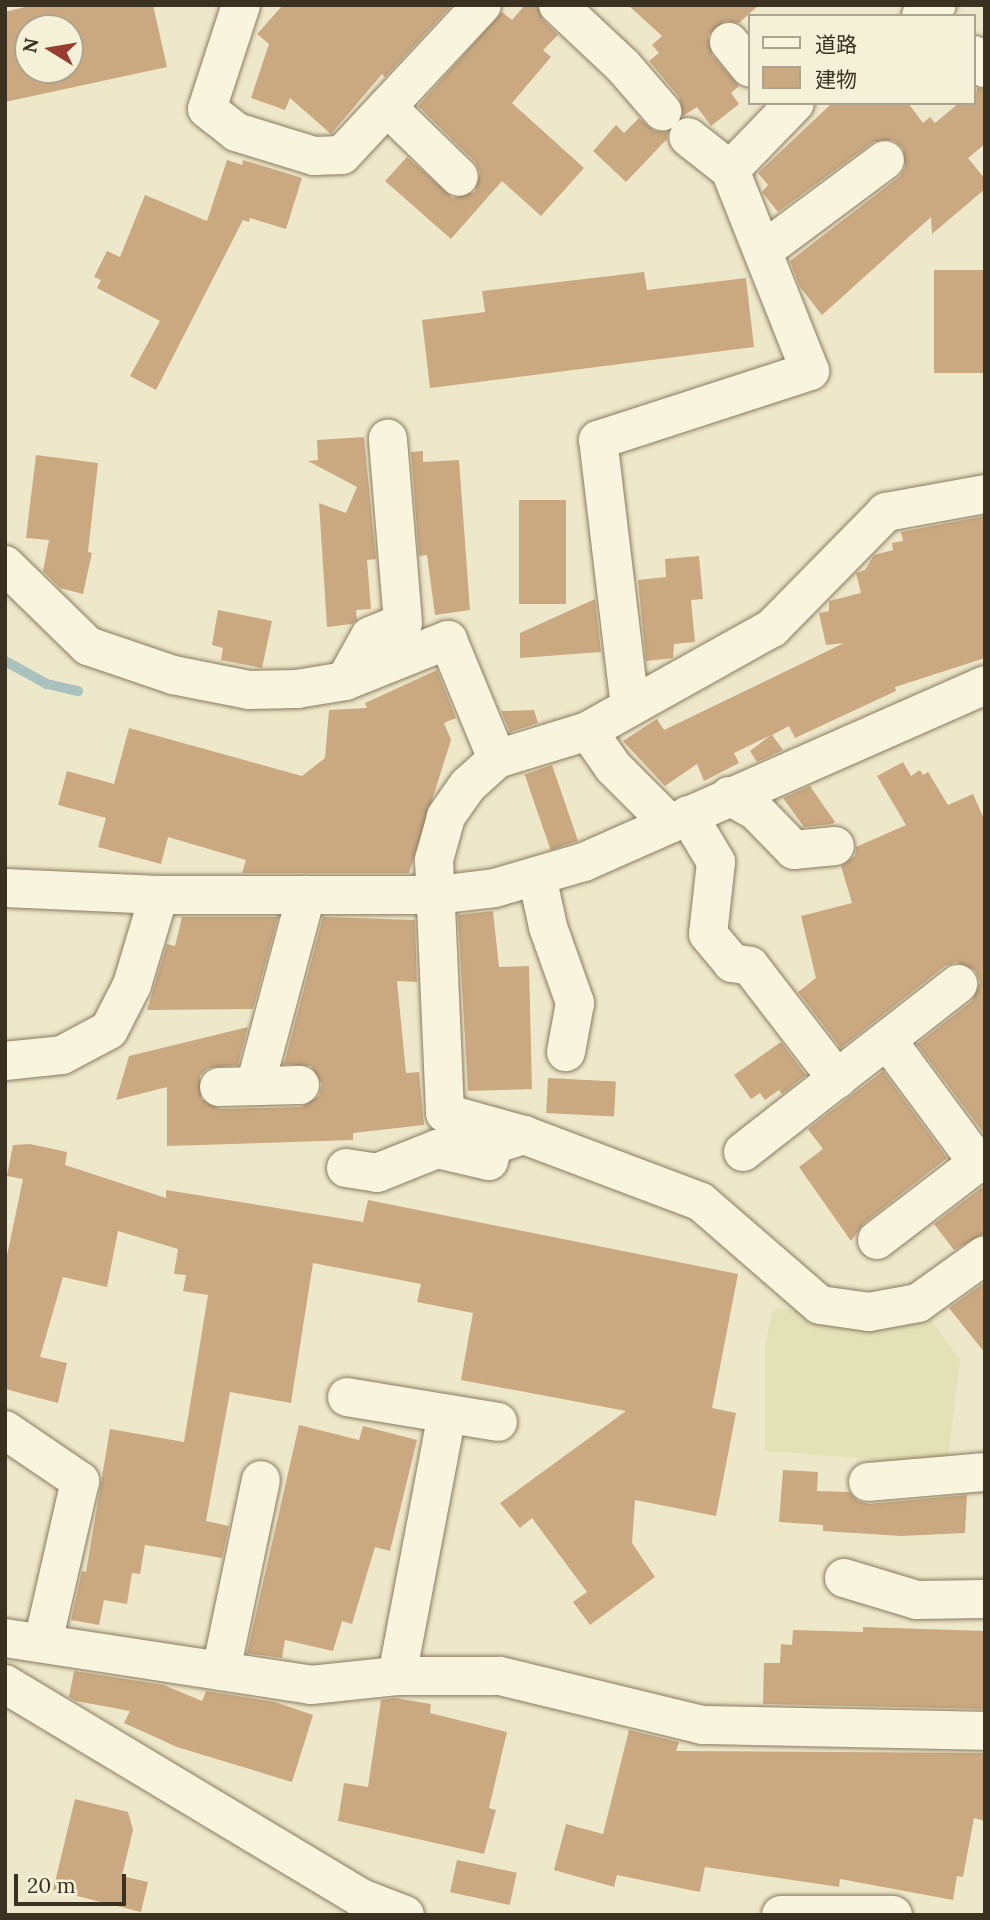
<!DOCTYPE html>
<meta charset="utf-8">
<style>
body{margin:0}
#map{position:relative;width:990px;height:1920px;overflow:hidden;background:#eee8ca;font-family:Lora,"Noto Sans JP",serif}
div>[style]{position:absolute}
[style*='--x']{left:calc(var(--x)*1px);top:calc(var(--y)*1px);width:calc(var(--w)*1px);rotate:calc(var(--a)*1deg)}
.farmland>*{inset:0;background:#e3e2b7}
.stream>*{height:10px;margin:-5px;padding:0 5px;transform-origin:5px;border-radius:5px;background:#aac2be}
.building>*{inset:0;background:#caa981;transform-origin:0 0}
.roads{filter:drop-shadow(0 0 2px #8a7b5f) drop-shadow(0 0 2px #8a7b5f)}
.minor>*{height:38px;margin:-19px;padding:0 19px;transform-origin:19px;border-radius:19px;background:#f8f4dd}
span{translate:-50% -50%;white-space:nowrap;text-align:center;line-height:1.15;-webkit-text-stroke:6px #f5f1d9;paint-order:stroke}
.frame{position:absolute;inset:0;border:7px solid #3b3121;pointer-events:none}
.legend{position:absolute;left:748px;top:14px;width:228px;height:91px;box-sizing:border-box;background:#f5f1d9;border:2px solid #aba48f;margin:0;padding:9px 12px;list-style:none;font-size:21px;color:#3b3121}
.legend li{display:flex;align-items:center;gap:14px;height:35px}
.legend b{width:35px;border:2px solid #aba48f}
.north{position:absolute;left:14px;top:14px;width:70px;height:70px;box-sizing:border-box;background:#f5f1d9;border:2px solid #aba48f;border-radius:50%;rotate:281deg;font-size:19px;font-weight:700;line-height:28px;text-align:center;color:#3b3121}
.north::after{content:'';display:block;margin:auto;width:24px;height:32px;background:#973d30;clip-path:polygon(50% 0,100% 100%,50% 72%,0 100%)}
.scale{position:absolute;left:14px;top:1874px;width:112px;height:32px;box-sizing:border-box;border:4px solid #3b3121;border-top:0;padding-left:9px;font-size:21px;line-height:24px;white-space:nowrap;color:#3b3121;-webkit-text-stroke:5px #f5f1d9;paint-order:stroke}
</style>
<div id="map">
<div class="farmland">
<div style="clip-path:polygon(921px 1306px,960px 1360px,947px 1465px,765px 1451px,765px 1349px,771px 1314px,777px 1308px,833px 1316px)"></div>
</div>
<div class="stream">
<div style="--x:5;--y:661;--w:48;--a:28.7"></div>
<div style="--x:47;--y:684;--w:32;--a:13"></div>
</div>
<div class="building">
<div style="clip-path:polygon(evenodd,33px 5px,153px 5px,167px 67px,5px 102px,5px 12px,33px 5px,28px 28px,70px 28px,70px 70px,28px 70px,28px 28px)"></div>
<div style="clip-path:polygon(283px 5px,452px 5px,385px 77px,382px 74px,331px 134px,290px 98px,285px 110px,251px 98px,269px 44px,257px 34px)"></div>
<div style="clip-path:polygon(525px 5px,537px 5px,543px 20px,558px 35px,543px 50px,551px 57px,512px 103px,584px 168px,541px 216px,502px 181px,451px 239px,385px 181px,407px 157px,453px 198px,475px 192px,480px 172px,475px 162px,418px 106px,502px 12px,512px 20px)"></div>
<div style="clip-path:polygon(628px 5px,759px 5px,739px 23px,725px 21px,708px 35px,712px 55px,739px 86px,731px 93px,739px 104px,711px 126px,697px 107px,683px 116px,679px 97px,649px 61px,659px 53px,652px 45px,662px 36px)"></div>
<div style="clip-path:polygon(977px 88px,985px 89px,985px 144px,968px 158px,985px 179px,985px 189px,932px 234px,931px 217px,822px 315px,800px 287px,790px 261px,899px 177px,905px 168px,903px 148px,893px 140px,873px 142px,778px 212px,762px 192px,768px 185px,758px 173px,832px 103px,908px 103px,923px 123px,930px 117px,935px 123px,959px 103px,974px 103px)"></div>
<div style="clip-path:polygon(639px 118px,654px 131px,667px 132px,667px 139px,626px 182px,593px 151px,616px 125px,624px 133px)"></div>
<div style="clip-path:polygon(227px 160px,242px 165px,243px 160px,302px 178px,286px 229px,250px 218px,249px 222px,243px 220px,156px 390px,130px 376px,160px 321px,97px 288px,101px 280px,94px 277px,107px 251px,120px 257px,145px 195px,207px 221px)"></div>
<div style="left:985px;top:270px;width:103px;height:51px;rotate:90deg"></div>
<div style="clip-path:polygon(644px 272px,647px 290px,746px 278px,754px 347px,430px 388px,422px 320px,485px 312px,482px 291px)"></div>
<div style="clip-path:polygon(364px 437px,376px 559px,367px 560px,371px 609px,356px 610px,357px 620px,352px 624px,327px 627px,319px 503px,346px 513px,357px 487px,308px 461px,318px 460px,317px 440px)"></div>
<div style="clip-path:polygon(423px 451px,423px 462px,459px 460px,470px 610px,435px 615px,427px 555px,419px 556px,411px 452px)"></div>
<div style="clip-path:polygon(36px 455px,98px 463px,88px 552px,92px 553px,83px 594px,60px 588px,43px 571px,49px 540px,26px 538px)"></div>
<div style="left:519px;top:500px;width:47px;height:104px"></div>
<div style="clip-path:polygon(985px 516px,985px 658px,895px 687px,896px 691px,795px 738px,789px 726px,772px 735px,783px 750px,757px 762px,750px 751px,771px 735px,734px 753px,739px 763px,704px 781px,697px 764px,665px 786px,623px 741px,657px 719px,664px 730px,844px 643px,826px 645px,819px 613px,829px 611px,829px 601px,861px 593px,856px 573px,865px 570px,874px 555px,893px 550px,892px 543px,903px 541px,901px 532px)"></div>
<div style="clip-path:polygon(699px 556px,703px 599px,691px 600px,695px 642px,674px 644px,673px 658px,646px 661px,638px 580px,666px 577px,665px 559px)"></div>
<div style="clip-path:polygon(595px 599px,601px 652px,520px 658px,520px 633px)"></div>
<div style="clip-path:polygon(218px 610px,272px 621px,262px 668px,221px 660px,223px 648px,212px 645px)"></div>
<div style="clip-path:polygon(437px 670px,456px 718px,444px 723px,451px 740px,409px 873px,242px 873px,246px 860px,168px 837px,161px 864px,98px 847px,106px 818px,58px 805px,67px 771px,114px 784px,129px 728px,302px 776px,325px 758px,329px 710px,367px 708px,365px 703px)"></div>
<div style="clip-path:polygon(534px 710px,538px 723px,510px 732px,501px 711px)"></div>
<div style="clip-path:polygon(903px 762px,911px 776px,920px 770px,923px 775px,928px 772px,948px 805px,973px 794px,985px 821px,985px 1135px,917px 1044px,972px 1001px,980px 982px,975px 970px,956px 962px,945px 966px,841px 1048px,798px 992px,816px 978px,801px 916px,852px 903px,841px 866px,855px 856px,856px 847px,906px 825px,877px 776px)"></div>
<div style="left:552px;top:765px;width:80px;height:29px;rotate:71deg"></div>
<div style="clip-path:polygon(810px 786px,835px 822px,832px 824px,804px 827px,783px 798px)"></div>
<div style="clip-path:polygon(493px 911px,499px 967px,529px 966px,532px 1089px,468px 1091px,458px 915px)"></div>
<div style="clip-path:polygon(182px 917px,278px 917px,253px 1009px,147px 1010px,167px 944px,175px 946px)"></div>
<div style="clip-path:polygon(323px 917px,415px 920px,417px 982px,397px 981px,406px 1073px,419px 1072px,424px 1125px,353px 1133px,353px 1140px,167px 1146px,167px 1087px,116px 1100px,129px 1056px,248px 1027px,238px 1065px,208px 1068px,200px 1076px,201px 1099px,220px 1109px,301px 1107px,319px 1096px,322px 1084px,311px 1066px,284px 1064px)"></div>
<div style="clip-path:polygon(781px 1042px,806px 1075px,782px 1094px,779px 1090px,765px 1100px,760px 1093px,751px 1099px,734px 1075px)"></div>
<div style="clip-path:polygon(883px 1071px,947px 1158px,864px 1223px,851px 1241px,799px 1167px,823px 1149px,808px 1129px)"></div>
<div style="left:548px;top:1078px;width:68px;height:35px;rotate:3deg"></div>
<div style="clip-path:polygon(30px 1144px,67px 1152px,65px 1165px,166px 1198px,166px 1190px,363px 1222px,368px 1200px,738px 1274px,712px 1408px,736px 1413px,716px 1516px,635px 1500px,632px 1543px,655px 1577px,590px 1625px,573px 1602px,587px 1592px,532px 1518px,520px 1528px,500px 1503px,626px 1411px,461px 1380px,473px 1313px,417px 1302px,421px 1284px,313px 1263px,291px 1403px,230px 1392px,206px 1521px,229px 1526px,222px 1558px,145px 1545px,140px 1574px,132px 1573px,127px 1604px,104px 1600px,99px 1625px,71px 1620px,82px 1571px,86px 1572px,110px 1429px,184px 1442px,208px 1295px,183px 1291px,186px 1275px,174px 1274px,178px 1249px,118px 1231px,107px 1287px,63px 1277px,40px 1357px,67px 1363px,58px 1403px,5px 1389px,5px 1265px,23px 1179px,7px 1176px,13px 1145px)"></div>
<div style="clip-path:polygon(985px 1185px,985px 1233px,954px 1250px,934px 1224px)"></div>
<div style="clip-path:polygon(985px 1282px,985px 1353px,949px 1308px)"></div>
<div style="clip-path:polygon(299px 1425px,359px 1440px,363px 1426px,417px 1440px,390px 1551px,375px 1547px,352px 1624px,342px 1621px,333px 1651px,285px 1640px,282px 1658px,247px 1653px)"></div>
<div style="clip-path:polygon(783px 1470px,818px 1472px,817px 1491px,849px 1492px,858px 1501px,869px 1504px,967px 1495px,965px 1533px,901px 1536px,823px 1531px,823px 1525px,779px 1522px)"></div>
<div style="clip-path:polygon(863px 1627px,985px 1631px,985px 1709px,763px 1704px,764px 1663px,780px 1663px,781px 1644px,792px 1645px,793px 1630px,863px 1632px)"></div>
<div style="clip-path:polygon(74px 1671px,164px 1685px,202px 1701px,206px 1691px,275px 1702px,313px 1715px,292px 1782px,177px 1747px,124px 1723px,130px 1711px,76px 1701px,69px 1697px)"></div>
<div style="clip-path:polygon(395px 1698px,431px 1704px,430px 1713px,507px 1732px,489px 1808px,496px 1810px,484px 1854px,338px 1821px,344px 1783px,368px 1787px,381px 1700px)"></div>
<div style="clip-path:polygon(629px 1730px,679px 1742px,676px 1751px,985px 1753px,985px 1821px,974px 1818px,963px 1877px,957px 1876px,953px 1900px,840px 1879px,839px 1887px,705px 1867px,700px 1892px,617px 1875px,614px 1887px,554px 1870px,566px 1824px,603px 1834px)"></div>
<div style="clip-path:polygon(75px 1799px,128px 1812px,133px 1830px,122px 1876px,148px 1882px,141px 1912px,53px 1890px)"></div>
<div style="left:457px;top:1860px;width:61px;height:33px;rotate:12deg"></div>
</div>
<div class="roads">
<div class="minor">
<div style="--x:241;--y:5;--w:109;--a:108.1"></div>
<div style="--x:207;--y:109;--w:37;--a:38"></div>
<div style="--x:236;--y:132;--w:82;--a:17.1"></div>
<div style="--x:314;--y:156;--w:28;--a:-2"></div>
<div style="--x:342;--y:155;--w:205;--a:-47"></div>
<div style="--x:558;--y:5;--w:89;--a:43.2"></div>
<div style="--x:623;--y:66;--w:60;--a:49.1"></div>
<div style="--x:921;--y:16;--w:19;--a:-35"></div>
<div style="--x:729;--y:42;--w:33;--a:51"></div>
<div style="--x:974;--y:55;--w:17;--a:50"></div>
<div style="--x:387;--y:107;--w:100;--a:44.2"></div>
<div style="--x:730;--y:170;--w:93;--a:-45.9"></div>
<div style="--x:763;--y:251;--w:152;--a:-36.7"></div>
<div style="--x:985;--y:494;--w:101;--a:169.7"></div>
<div style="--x:886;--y:512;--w:163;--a:134.5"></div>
<div style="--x:772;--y:628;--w:211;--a:150.8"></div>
<div style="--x:588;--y:731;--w:95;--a:162.9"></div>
<div style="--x:497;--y:759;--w:39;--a:138"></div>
<div style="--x:468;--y:785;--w:39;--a:125"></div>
<div style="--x:446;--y:817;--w:45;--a:105.6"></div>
<div style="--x:434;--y:860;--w:253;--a:87.5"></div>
<div style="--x:445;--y:1113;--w:82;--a:15.6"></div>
<div style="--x:524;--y:1135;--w:189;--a:20.7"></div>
<div style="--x:701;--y:1202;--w:157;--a:40.9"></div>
<div style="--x:820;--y:1305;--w:49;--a:8.1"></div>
<div style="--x:869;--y:1312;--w:50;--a:-10.4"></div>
<div style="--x:918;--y:1303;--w:82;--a:-35.6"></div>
<div style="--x:5;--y:565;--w:116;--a:44.3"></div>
<div style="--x:88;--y:646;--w:90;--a:18.8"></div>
<div style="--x:173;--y:675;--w:77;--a:11.2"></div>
<div style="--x:249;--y:690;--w:48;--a:-1.2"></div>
<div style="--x:297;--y:689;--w:49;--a:-9.5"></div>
<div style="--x:345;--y:681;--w:111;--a:-21.7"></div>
<div style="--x:448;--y:640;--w:129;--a:67.6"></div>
<div style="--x:345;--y:681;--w:51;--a:-60.9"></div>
<div style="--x:370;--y:636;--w:35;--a:-22"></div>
<div style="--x:403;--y:623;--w:185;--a:-94.7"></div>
<div style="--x:630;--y:707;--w:269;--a:-96.8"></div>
<div style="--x:598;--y:440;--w:223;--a:-18"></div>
<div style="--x:810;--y:371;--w:216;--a:-111.7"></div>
<div style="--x:730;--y:170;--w:53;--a:-141.8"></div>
<div style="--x:588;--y:731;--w:44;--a:55.2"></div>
<div style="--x:613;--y:767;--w:79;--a:45"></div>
<div style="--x:729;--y:796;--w:31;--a:29"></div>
<div style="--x:756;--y:811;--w:54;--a:45.7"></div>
<div style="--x:794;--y:850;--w:41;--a:-5.6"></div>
<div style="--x:688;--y:815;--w:55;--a:59.2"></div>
<div style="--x:716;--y:862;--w:72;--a:96.3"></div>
<div style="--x:708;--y:934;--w:38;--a:50"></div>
<div style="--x:732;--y:963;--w:18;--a:9"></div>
<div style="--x:750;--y:966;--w:143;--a:52.4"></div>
<div style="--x:537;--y:876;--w:52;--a:77.8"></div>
<div style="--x:548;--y:927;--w:81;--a:70.4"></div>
<div style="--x:575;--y:1003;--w:50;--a:100.4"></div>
<div style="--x:5;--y:888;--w:154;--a:2.6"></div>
<div style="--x:159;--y:895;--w:278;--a:0"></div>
<div style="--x:437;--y:895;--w:58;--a:-6.9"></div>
<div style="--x:495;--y:888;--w:93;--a:-16.3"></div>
<div style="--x:584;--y:862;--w:438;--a:-23.8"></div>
<div style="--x:887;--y:1040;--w:153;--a:53.5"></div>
<div style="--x:5;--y:1061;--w:57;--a:-6"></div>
<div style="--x:62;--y:1055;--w:53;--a:-28"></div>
<div style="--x:109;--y:1030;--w:51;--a:-62.9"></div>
<div style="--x:132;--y:985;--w:94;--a:-73.3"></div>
<div style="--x:255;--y:1086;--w:198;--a:-75"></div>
<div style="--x:219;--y:1087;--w:81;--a:-1.4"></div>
<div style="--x:743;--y:1152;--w:273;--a:-38"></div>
<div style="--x:346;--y:1168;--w:31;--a:9"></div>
<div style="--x:377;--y:1173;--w:65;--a:-21.8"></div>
<div style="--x:437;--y:1149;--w:53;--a:13"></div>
<div style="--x:489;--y:1161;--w:16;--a:-76"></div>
<div style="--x:493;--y:1145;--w:33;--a:-18"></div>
<div style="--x:877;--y:1240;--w:136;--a:-37.5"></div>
<div style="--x:347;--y:1397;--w:153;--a:9.4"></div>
<div style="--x:5;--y:1430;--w:91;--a:34.2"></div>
<div style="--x:80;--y:1481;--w:165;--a:102.9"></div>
<div style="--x:868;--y:1482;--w:117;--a:-4.9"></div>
<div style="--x:844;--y:1578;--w:76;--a:16.8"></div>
<div style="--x:917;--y:1600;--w:68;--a:-0.8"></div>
<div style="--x:5;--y:1638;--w:310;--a:8.7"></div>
<div style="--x:311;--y:1685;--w:86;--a:-6"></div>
<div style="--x:397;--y:1676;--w:103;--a:0"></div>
<div style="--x:500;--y:1676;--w:208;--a:13.6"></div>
<div style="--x:702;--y:1725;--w:283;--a:1.2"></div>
<div style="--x:221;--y:1671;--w:195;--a:-78.2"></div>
<div style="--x:397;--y:1676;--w:267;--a:-79.2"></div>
<div style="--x:5;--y:1684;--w:415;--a:31"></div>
<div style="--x:361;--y:1898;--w:47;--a:21.1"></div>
<div style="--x:781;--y:1915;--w:112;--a:0"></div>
</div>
</div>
<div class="frame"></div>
<ul class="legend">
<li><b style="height:9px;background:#f8f4dd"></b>道路</li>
<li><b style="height:19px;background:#caa981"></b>建物</li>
</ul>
<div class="north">N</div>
<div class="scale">20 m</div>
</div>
